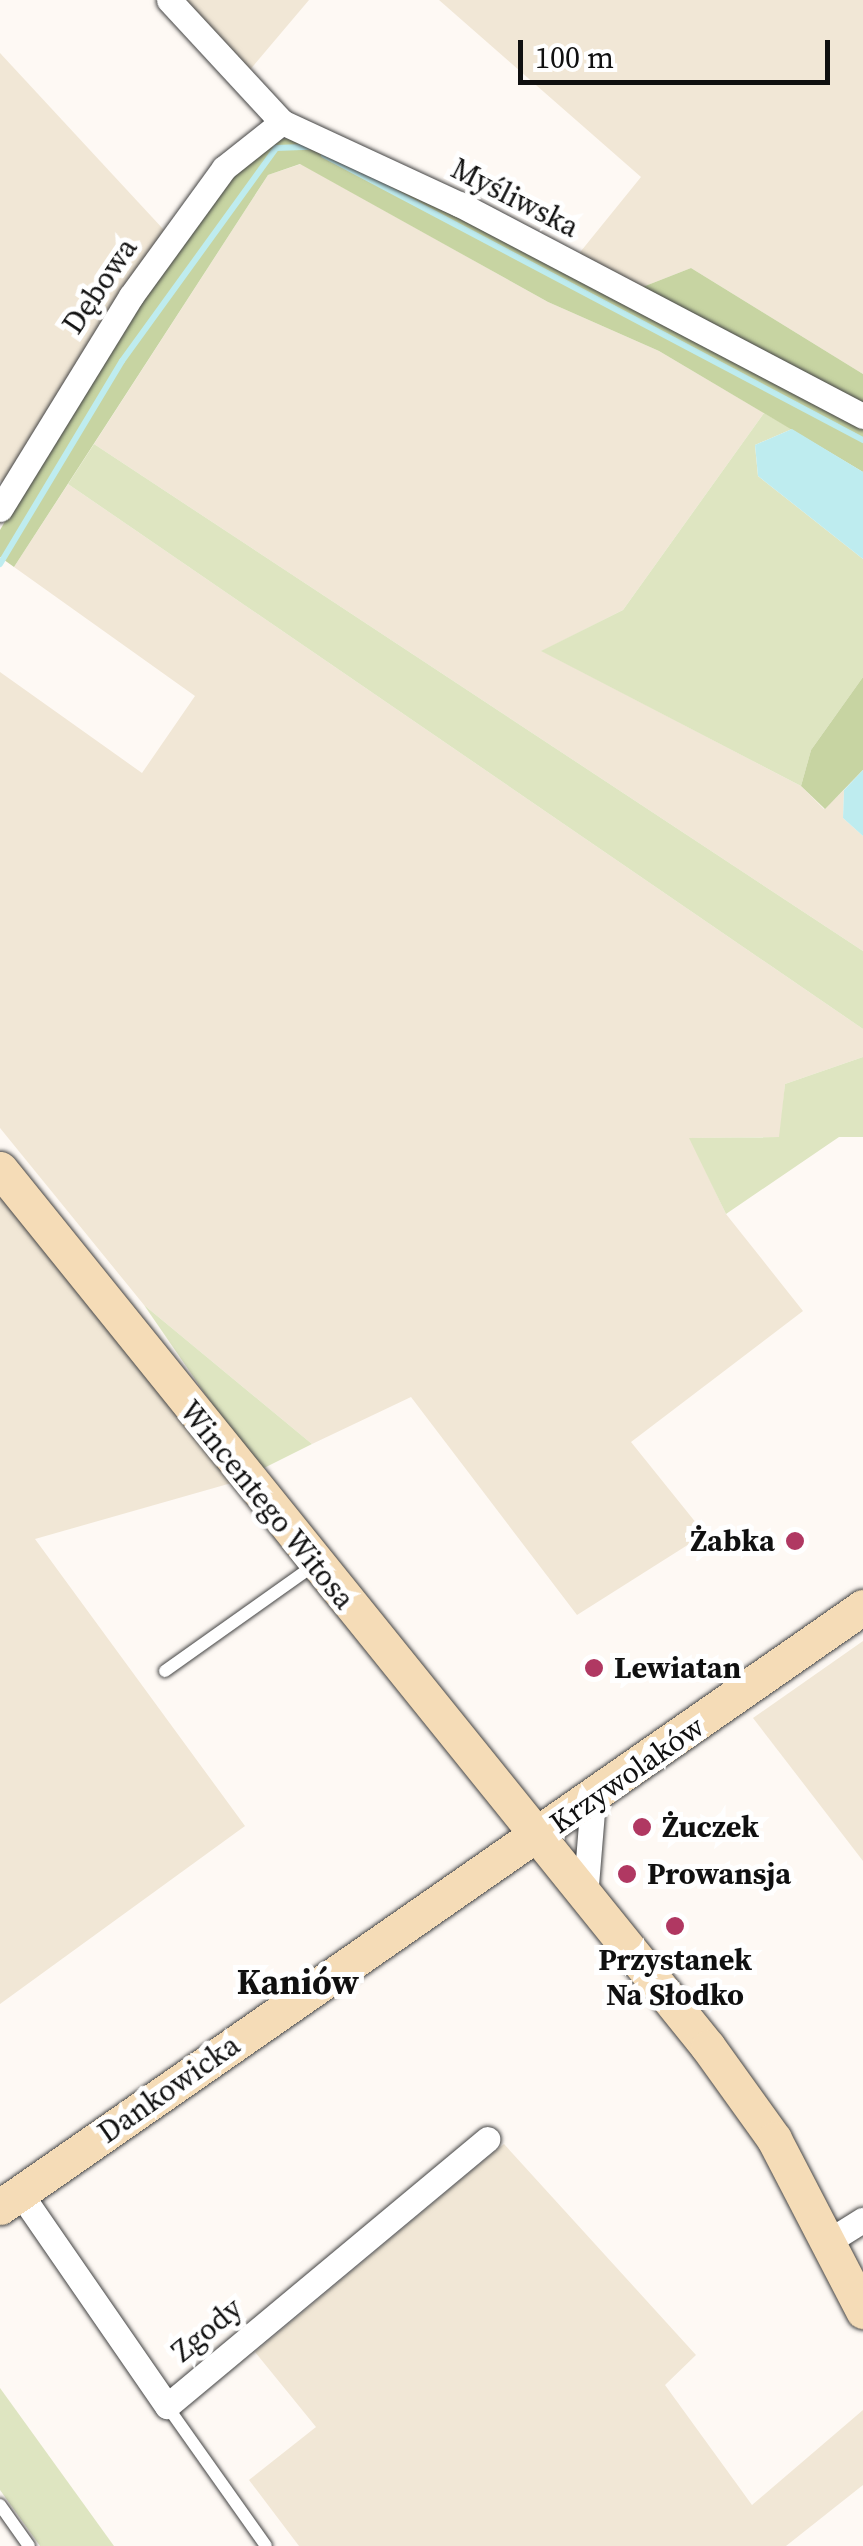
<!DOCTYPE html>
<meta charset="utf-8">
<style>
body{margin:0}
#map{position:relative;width:863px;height:2546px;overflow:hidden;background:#fef9f4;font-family:"Source Serif 4",serif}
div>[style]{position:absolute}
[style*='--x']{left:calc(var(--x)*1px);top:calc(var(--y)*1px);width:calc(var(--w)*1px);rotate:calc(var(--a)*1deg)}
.farmland>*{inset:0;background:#f1e7d6}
.green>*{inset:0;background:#dee5c1}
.forest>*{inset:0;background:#c7d4a2}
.water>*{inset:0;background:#beecef}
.stream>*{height:6px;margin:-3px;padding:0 3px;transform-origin:3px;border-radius:3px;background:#beecef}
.roads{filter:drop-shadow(0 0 2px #434343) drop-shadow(0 0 2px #434343)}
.lane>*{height:12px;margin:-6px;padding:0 6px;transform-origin:6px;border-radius:6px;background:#fff}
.street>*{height:25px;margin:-12.5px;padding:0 12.5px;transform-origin:12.5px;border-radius:12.5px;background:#fff}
.secondary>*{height:35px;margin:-17.5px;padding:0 17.5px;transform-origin:17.5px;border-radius:17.5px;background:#f5dcb7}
.dots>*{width:28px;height:28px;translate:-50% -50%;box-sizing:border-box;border:5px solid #fff;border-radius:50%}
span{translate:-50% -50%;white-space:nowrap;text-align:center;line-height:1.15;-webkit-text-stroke:10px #fff;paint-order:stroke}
.street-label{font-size:30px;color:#101010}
.poi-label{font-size:30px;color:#101010;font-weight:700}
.right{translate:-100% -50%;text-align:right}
.left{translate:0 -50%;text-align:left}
.quarter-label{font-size:35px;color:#101010;font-weight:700}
.scale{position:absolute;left:518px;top:40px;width:312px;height:45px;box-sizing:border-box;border:5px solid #101010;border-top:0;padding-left:12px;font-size:30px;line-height:35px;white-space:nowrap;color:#101010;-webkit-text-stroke:8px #fff;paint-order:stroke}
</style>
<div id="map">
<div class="farmland">
<div style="clip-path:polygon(183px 0,309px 0,249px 71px)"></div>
<div style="clip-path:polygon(439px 0,863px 0,863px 374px,691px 268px,640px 288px,577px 256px,641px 177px)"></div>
<div style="clip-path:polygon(0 53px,164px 230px,3px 484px,0 480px)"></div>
<div style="clip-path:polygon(301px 164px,548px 302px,659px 351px,764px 413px,623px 610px,542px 651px,801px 786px,824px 809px,844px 790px,843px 818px,863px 836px,863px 951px,94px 444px,268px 175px)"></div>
<div style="clip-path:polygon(68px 484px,863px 1029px,863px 1057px,785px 1084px,780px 1137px,690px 1138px,726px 1214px,803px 1311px,631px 1442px,705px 1534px,577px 1615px,411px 1397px,312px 1444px,144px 1305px,0 1128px,0 672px,142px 773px,195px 696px,14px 567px)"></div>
<div style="clip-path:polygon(0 1182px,235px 1482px,35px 1539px,245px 1826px,0 2004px)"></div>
<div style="clip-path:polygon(863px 1641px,863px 1861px,753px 1718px)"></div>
<div style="clip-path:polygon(504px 2144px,696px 2355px,665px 2385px,752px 2505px,863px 2410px,863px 2485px,786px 2546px,299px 2546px,249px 2480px,316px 2427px,255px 2352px)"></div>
</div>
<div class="green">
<div style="clip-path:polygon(764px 413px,792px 429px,755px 445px,758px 476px,863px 559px,863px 677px,811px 750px,801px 786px,541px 651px,623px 610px)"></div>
<div style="clip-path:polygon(94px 444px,863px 951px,863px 1029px,68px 484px)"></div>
<div style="clip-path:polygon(863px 1057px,863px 1137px,839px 1137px,726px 1214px,689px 1138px,779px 1137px,785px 1084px)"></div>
<div style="clip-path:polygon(144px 1305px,312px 1444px,258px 1471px)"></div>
<div style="clip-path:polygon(0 2388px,114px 2546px,40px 2546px,0 2490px)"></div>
</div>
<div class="forest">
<div style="clip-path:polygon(302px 138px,640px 288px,691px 268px,863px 374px,863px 472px,659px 351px,548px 302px,300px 164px,268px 175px,14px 567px,0 557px,0 530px,134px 302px,232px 173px,273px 139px)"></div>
<div style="clip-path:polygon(863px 677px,863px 770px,825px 809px,801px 786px,811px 750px)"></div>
</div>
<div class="water">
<div style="clip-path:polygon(792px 429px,863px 472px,863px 559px,758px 476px,755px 445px)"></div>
<div style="clip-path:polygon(863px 770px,863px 836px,843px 818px,844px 790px)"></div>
</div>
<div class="stream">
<div style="--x:324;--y:155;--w:610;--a:27.87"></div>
<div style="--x:0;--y:564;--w:237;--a:-59"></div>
<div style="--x:122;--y:361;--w:263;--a:-54.1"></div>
<div style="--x:276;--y:148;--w:33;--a:-2"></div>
</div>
<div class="roads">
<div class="lane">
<div style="--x:165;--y:1671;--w:183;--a:-35.4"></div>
<div style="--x:167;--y:2406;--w:171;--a:54.7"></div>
<div style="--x:0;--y:2505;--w:50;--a:54.7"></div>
</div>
<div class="street">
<div style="--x:169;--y:0;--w:166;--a:47.2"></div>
<div style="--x:282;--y:122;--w:195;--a:24.9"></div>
<div style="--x:459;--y:204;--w:456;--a:27.7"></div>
<div style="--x:0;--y:509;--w:250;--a:-58.4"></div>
<div style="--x:131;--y:296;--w:158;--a:-54"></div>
<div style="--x:224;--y:168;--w:74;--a:-38.4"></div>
<div style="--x:585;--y:1897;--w:98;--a:-85.3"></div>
<div style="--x:20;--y:2193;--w:259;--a:55.4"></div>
<div style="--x:167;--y:2406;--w:417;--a:-39.8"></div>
<div style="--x:829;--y:2241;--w:40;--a:-32"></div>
</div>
<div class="secondary">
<div style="--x:0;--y:1169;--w:1128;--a:51.12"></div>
<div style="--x:708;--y:2047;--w:113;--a:54.3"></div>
<div style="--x:774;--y:2139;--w:194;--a:62.6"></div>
<div style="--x:0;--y:2207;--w:1051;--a:-34.81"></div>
</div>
</div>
<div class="dots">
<div style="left:795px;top:1541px;background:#b03862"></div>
<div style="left:594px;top:1668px;background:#b03862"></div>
<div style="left:642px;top:1827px;background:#b03862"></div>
<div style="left:627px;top:1874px;background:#b03862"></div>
<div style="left:675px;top:1926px;background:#b03862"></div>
</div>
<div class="street-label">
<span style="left:515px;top:198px;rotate:27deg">Myśliwska</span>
<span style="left:100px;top:286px;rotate:-56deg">Dębowa</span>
<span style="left:267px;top:1505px;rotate:51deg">Wincentego Witosa</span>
<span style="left:627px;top:1775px;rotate:-35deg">Krzywolaków</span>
<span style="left:169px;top:2089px;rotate:-35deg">Dankowicka</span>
<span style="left:207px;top:2330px;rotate:-40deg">Zgody</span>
</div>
<div class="poi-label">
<span class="right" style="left:775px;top:1541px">Żabka</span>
<span class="left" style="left:614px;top:1668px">Lewiatan</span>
<span class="left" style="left:662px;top:1827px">Żuczek</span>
<span class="left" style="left:647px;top:1874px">Prowansja</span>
<span style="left:675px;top:1977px">Przystanek<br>Na Słodko</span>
</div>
<div class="quarter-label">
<span style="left:298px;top:1982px">Kaniów</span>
</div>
<div class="scale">100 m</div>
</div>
